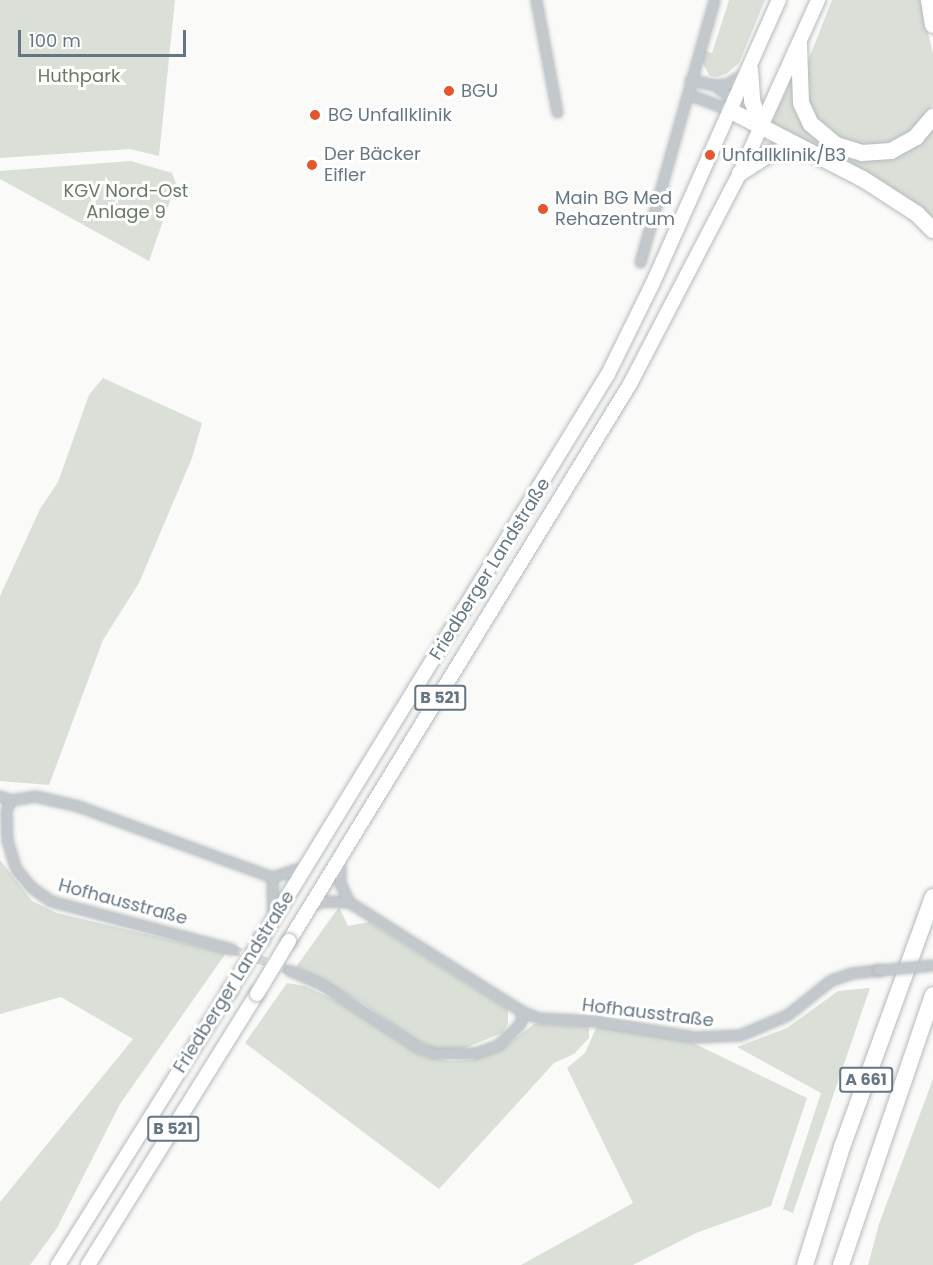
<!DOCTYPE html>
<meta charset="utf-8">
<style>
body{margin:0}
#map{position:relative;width:933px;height:1265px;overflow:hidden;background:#fafaf8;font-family:Poppins,sans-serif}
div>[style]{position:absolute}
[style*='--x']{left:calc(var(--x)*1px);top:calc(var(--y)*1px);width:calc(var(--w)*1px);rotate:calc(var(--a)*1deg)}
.green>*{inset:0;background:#dadfd7}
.minor-tunnel>*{height:9px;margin-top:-4.5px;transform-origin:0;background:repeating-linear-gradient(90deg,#d5d9db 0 9px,transparent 0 13.5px)}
.roads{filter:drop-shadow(0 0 2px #b5babe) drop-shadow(0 0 2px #b5babe)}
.minor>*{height:9px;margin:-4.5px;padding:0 4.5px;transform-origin:4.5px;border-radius:4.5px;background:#c3c8cc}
.primary>*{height:14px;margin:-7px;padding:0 7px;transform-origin:7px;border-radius:7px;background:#fff}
.motorway>*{height:16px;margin:-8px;padding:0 8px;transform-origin:8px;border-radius:8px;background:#fff}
.bridges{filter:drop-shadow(0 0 2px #b5babe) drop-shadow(0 0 2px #b5babe)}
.minor-bridge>*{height:9px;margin:-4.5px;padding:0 4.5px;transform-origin:4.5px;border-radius:4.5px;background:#c3c8cc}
.primary-bridge>*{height:14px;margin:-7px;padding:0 7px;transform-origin:7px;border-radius:7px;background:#fff}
.dots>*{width:16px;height:16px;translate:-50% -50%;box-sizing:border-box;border:3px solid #fff;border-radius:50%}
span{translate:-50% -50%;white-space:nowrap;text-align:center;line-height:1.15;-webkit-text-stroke:6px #fff;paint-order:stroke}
.shield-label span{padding:2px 4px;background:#fff;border:2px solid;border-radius:4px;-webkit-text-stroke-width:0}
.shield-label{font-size:16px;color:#657683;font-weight:700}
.park-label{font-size:18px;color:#687a64}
.poi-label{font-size:18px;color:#657683}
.left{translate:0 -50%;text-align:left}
.street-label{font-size:18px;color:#657683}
.scale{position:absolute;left:18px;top:30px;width:168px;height:27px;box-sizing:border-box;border:3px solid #657683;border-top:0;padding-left:8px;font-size:18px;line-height:21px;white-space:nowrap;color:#657683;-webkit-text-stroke:4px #fff;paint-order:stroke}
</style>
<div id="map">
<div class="green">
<div style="clip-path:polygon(0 0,175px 0,159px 156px,130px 149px,0 158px)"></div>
<div style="clip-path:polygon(729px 0,765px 0,739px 63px,726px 74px,717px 77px,710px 76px,702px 62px,705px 51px,712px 53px)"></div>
<div style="clip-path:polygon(832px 0,920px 0,933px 53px,933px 104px,914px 134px,880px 149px,831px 138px,806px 106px,804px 71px)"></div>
<div style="clip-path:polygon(795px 70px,795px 97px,852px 158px,933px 128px,933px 223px,771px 124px)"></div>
<div style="clip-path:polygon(131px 161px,172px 173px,176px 184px,149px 261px,0 179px,0 171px)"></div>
<div style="clip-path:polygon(103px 378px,202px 423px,192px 458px,139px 583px,103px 640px,49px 785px,0 781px,0 596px,40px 509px,58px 482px,89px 395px)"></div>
<div style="clip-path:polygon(0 860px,32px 901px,57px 913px,226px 953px,120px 1104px,57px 1228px,30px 1265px,0 1265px,0 1202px,133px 1039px,61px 997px,0 1014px)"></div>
<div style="clip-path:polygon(339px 907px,348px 926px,369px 922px,508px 1009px,508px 1024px,502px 1033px,465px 1048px,438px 1050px,415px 1040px,363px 1003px,296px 967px)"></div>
<div style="clip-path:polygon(287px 983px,305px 986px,339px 1002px,420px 1055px,448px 1061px,472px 1060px,500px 1050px,534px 1024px,589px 1026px,589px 1038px,574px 1054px,554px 1063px,439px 1189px,245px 1043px)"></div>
<div style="clip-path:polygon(870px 988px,793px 1213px,783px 1209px,821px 1093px,737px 1047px,787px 1028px,838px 991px)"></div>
<div style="clip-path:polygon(597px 1026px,691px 1042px,807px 1098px,771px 1206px,696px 1233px,633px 1265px,521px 1265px,633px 1203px,567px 1068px,585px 1053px)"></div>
<div style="clip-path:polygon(933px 1079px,933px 1265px,868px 1265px,879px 1224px)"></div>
</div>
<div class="minor-tunnel">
<div style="--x:232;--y:949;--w:61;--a:20.2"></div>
</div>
<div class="roads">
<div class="minor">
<div style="--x:536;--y:0;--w:114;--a:79.4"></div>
<div style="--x:690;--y:80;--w:25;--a:11"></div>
<div style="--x:715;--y:85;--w:28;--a:39"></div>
<div style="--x:715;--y:85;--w:12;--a:-5"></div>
<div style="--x:727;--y:84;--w:22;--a:-32"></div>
<div style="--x:688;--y:94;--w:48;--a:20.7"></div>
<div style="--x:640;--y:262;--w:272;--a:-74.2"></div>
<div style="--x:0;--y:796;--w:11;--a:22"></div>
<div style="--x:10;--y:800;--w:25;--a:-9"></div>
<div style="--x:35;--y:796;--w:44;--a:13.1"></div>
<div style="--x:78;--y:806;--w:207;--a:20.1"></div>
<div style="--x:272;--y:877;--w:36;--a:-18"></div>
<div style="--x:10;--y:800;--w:12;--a:110"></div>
<div style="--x:6;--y:811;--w:29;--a:88"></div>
<div style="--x:7;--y:840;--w:30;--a:73"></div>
<div style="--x:16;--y:869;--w:23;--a:50"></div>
<div style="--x:31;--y:887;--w:24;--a:35"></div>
<div style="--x:51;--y:901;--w:187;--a:14.9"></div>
<div style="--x:340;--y:862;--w:21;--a:90"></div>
<div style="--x:340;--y:883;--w:21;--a:65"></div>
<div style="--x:272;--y:877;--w:39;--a:89"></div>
<div style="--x:310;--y:906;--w:14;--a:-21"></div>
<div style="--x:323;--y:901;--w:26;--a:2"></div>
<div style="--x:349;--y:902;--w:206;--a:32.3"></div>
<div style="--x:523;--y:1012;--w:17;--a:21"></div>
<div style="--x:539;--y:1018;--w:56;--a:3.1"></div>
<div style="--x:595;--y:1021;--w:101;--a:9.1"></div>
<div style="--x:695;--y:1037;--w:45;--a:-2.5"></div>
<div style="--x:740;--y:1035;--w:51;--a:-23.1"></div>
<div style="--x:787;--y:1015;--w:56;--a:-38.5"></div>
<div style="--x:831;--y:980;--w:21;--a:-19"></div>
<div style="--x:851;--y:973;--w:27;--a:-6"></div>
<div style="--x:289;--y:970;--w:35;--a:24"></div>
<div style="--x:321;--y:984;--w:117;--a:33.1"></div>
<div style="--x:419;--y:1048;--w:16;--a:18"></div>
<div style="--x:434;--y:1053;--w:42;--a:0"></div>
<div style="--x:476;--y:1053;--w:23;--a:-20"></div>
<div style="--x:498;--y:1045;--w:30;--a:-44"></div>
<div style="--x:520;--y:1024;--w:12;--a:-76"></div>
</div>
<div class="primary">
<div style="--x:262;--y:938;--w:662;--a:-58.47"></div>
<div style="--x:608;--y:374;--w:99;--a:-63.7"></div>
<div style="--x:652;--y:285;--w:312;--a:-66"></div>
<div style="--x:289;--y:941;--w:653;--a:-58.52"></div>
<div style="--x:630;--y:384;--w:238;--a:-62.5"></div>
<div style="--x:740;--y:173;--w:190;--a:-65.7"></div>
<div style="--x:58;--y:1265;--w:324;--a:-58"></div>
<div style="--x:88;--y:1265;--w:319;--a:-58.1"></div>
</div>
<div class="motorway">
<div style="--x:929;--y:0;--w:25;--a:81"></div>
<div style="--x:799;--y:45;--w:58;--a:88"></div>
<div style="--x:801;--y:103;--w:23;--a:65"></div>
<div style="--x:811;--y:124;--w:33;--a:40"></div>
<div style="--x:836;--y:145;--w:27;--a:17"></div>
<div style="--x:862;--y:153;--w:29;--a:-4"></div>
<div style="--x:891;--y:151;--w:29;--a:-29"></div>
<div style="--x:916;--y:137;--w:26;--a:-50"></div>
<div style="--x:750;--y:69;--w:32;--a:86"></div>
<div style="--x:752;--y:101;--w:28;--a:69"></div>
<div style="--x:731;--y:111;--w:148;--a:27.3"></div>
<div style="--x:863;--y:179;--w:64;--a:32.9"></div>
<div style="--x:917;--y:214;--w:23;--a:45"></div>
<div style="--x:740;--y:173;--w:37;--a:-33"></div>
<div style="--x:771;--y:153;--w:30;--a:-6"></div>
<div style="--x:805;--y:1265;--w:124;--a:-72.6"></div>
<div style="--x:842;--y:1147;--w:266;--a:-70"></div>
<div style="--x:841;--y:1265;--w:285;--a:-71.2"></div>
</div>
</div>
<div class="bridges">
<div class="minor-bridge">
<div style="--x:878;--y:970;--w:55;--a:-5.2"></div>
</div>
<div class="primary-bridge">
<div style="--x:230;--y:990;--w:61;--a:-58.4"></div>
<div style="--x:257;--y:994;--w:62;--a:-58.9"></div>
</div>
</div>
<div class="dots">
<div style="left:449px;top:91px;background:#e4572e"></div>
<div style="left:315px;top:115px;background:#e4572e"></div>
<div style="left:710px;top:155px;background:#e4572e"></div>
<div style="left:312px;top:165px;background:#e4572e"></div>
<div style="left:543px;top:209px;background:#e4572e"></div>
</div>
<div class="shield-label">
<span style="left:440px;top:698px">B 521</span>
<span style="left:866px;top:1080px">A 661</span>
<span style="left:173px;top:1129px">B 521</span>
</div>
<div class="park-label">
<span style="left:79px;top:76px">Huthpark</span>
<span style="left:126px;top:202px">KGV Nord-Ost<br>Anlage 9</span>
</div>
<div class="poi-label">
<span class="left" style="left:461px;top:91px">BGU</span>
<span class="left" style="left:328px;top:115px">BG Unfallklinik</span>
<span class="left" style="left:324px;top:165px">Der Bäcker<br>Eifler</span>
<span class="left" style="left:722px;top:155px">Unfallklinik/B3</span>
<span class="left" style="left:555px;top:209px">Main BG Med<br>Rehazentrum</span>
</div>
<div class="street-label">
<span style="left:490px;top:569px;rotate:-58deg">Friedberger Landstraße</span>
<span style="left:123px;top:902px;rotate:15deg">Hofhausstraße</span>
<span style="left:234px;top:982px;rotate:-58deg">Friedberger Landstraße</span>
<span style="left:648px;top:1013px;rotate:7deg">Hofhausstraße</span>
</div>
<div class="scale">100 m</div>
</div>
